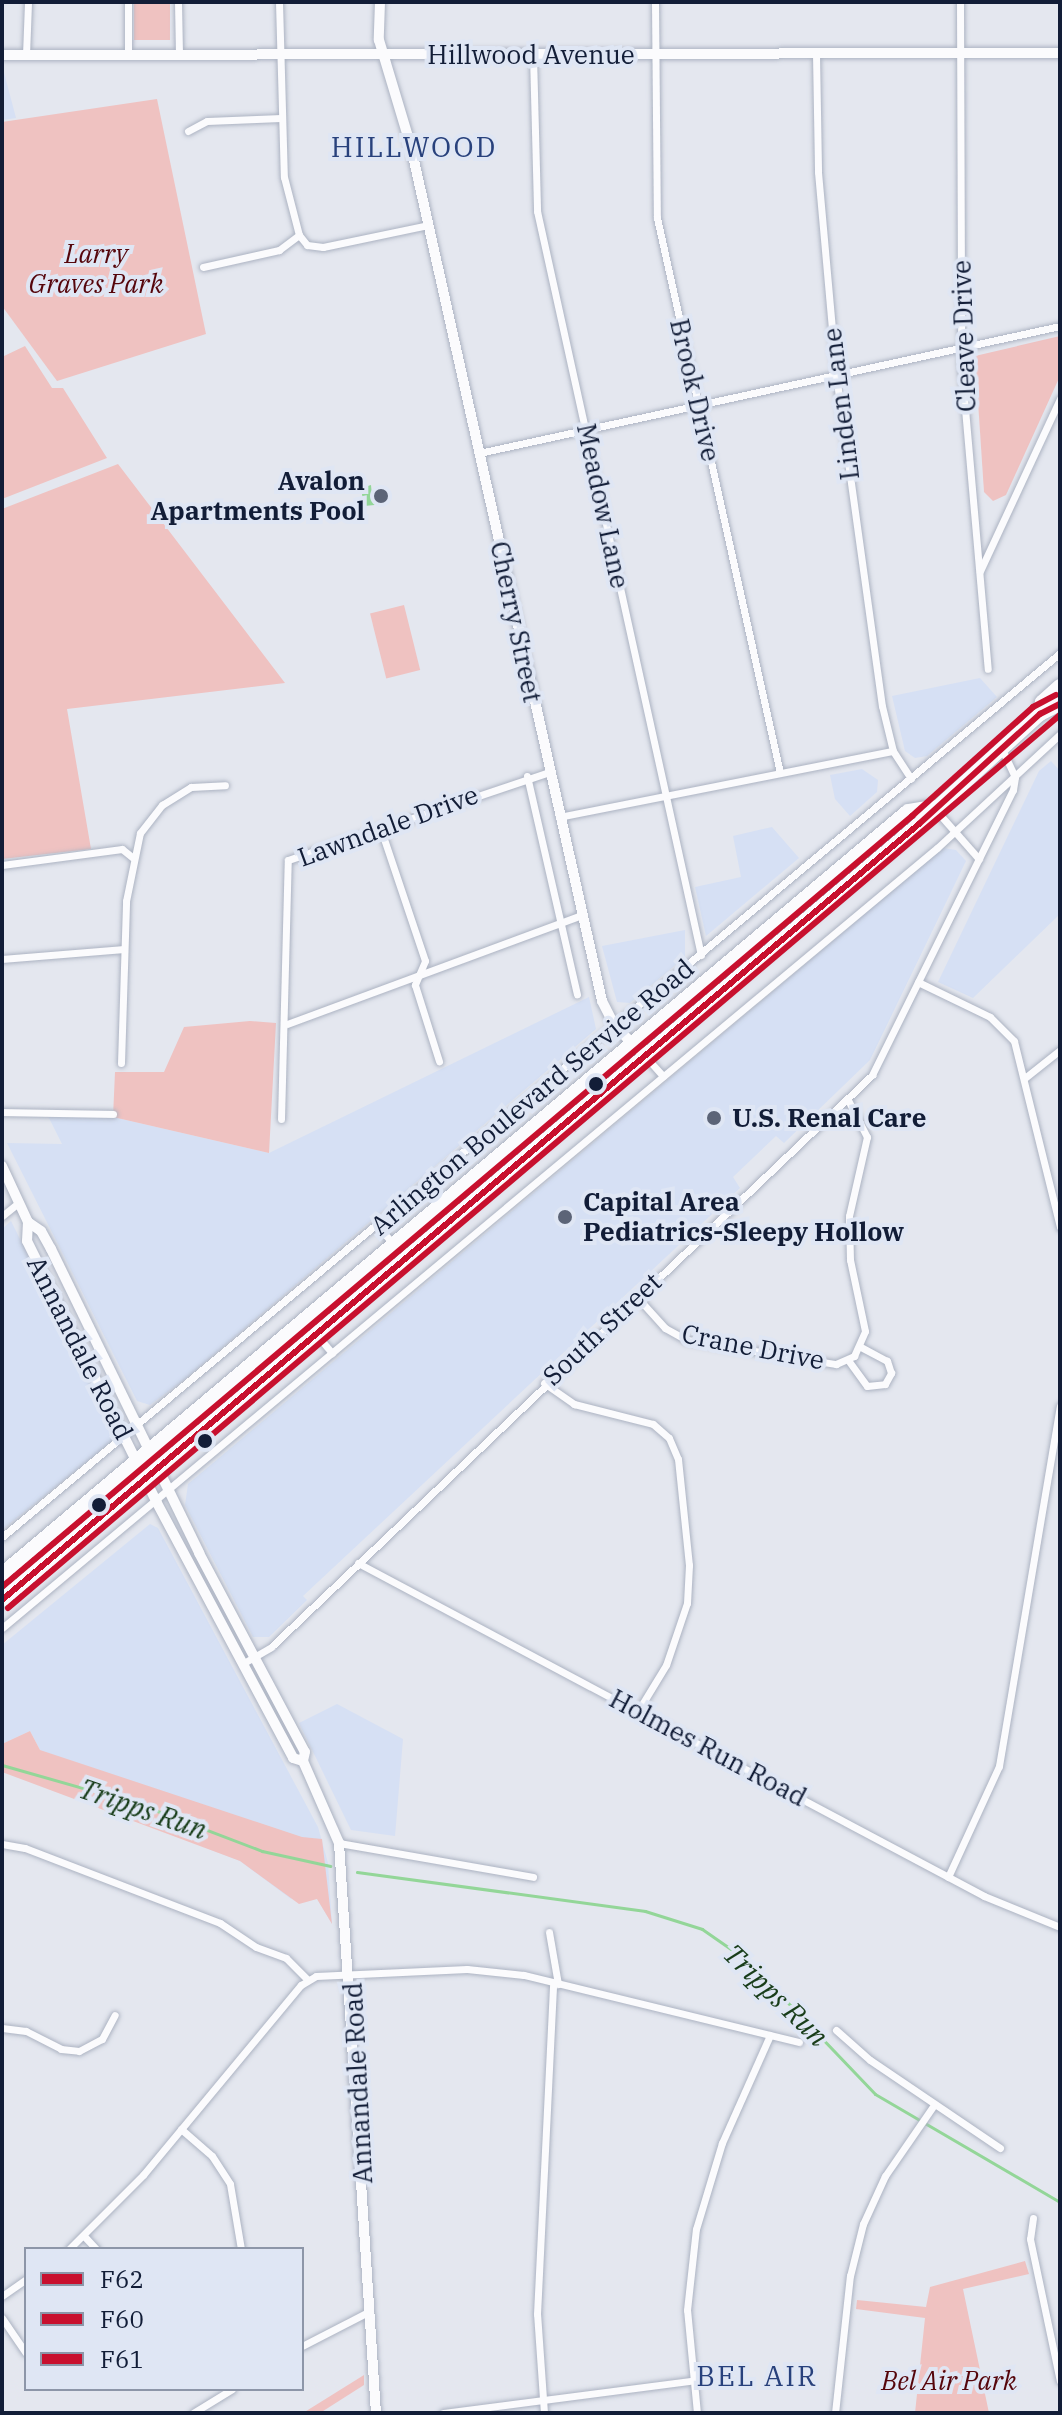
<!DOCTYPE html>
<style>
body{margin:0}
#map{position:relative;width:1062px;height:2415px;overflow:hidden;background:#e4e7ef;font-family:"IBM Plex Serif",serif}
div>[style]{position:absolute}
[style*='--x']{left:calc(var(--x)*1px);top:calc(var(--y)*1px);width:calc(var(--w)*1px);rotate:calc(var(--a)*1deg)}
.built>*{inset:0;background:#d6e0f4}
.green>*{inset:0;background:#efc2c1;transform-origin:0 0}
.water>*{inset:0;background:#93d698}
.stream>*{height:3px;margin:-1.5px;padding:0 1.5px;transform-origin:1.5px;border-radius:1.5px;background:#93d698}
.roads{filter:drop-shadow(0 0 2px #acb3c2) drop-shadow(0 0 2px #acb3c2)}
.street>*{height:7px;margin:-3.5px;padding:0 3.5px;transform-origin:3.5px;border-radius:3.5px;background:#fbfbfd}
.secondary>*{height:10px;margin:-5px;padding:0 5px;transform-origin:5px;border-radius:5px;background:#fbfbfd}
.highway>*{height:14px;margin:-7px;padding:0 7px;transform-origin:7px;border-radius:7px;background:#fbfbfd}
.bus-1>*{height:6px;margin:-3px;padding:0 3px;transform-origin:3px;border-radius:3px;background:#c8102e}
.bus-2>*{height:6px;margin:-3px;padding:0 3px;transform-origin:3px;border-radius:3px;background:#c8102e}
.bus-3>*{height:6px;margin:-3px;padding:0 3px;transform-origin:3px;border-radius:3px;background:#c8102e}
.dots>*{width:22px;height:22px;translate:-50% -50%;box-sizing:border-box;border:4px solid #dfe6f4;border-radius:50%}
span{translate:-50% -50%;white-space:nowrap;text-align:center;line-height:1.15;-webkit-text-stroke:8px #dfe6f4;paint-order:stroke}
.street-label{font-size:26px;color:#121d37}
.park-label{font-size:26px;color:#55050b;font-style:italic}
.poi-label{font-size:26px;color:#121d37;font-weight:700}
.right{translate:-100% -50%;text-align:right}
.left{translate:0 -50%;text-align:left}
.neighbourhood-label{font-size:28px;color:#28417c;letter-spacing:2px}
.water-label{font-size:28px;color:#183d1a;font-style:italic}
.frame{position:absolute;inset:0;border:4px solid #121d37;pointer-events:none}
.legend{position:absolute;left:24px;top:2247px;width:280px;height:144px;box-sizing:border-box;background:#dfe6f4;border:2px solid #8d96a8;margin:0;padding:10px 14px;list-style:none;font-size:24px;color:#121d37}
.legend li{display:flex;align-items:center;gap:16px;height:40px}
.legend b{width:40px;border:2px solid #8d96a8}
</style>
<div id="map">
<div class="built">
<div style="clip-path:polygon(2px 65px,16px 118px,2px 120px)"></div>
<div style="clip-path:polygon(980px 678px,997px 697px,927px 756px,915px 758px,905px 751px,892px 696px)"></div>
<div style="clip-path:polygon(1051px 761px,1060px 771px,1060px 914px,973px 998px,938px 982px,1039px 771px)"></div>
<div style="clip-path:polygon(862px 769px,878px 780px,877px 792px,850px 816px,835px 799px,830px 775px)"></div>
<div style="clip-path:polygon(772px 827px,799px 858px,706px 936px,695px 887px,741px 877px,733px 836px)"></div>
<div style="clip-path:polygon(943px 848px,956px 850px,966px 861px,870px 1060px,784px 1143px,776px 1136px,733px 1177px,740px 1188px,303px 1596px,307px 1600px,269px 1637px,253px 1637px,185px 1505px,188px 1484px)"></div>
<div style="clip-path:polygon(685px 930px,685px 957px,630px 1003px,617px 1002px,602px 946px)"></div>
<div style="clip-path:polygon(589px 997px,596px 1029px,185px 1379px,150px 1405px,137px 1401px,7px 1143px,62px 1144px,48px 1116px,113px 1117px,269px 1153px)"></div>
<div style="clip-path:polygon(11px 1221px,115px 1432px,111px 1442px,2px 1530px,2px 1229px)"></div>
<div style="clip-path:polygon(150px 1524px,158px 1528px,318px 1827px,328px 1863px,332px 1924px,306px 1880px,291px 1899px,240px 1861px,61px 1790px,30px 1731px,2px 1744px,2px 1645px)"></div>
<div style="clip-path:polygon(337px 1704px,403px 1739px,395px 1836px,351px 1830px,299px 1723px)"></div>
</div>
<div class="green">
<div style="left:134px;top:2px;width:36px;height:38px"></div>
<div style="clip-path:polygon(157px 99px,206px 334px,57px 381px,2px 306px,2px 122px)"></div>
<div style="clip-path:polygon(1060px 336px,1060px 376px,1006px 495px,993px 501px,984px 492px,975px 356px)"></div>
<div style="clip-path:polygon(25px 346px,52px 388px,63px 388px,107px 458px,2px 499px,2px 357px)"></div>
<div style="clip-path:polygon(118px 464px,285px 683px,67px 709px,91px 849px,2px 859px,2px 509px)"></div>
<div style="left:404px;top:605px;width:67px;height:35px;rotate:76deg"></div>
<div style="clip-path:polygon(250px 1021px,276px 1023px,269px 1153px,113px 1117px,115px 1072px,164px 1072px,184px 1027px)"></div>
<div style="clip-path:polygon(30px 1731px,40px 1750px,302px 1837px,322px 1839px,332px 1924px,317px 1899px,299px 1904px,240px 1861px,2px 1772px,2px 1744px)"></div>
<div style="clip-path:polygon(1025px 2261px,1029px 2274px,963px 2289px,989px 2413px,915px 2413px,925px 2318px,856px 2309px,857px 2300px,926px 2307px,930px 2287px)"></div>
<div style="clip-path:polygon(364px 2375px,364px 2385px,320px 2413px,303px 2413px)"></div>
</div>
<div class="water">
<div style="clip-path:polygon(371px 485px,372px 496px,386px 494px,385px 504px,364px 506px,361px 488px)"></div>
</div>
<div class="stream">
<div style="--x:2;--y:1765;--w:142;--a:15.9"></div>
<div style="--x:139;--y:1804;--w:132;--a:20.9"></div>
<div style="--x:262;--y:1851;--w:70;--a:12.4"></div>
<div style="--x:357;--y:1872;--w:291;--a:7.7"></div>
<div style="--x:645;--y:1911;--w:60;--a:17.5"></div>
<div style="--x:702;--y:1929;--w:56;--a:34.8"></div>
<div style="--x:748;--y:1961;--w:184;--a:46.3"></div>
<div style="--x:875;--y:2094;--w:214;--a:30.3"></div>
</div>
<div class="roads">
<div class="street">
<div style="--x:178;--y:2;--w:53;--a:88.9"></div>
<div style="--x:279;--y:2;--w:175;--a:88.4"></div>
<div style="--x:284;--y:177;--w:60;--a:75.5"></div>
<div style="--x:299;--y:235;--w:13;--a:51"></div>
<div style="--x:307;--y:245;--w:16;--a:7"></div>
<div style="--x:323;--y:247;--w:107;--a:-11.8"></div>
<div style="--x:655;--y:2;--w:216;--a:89.5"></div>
<div style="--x:657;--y:218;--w:568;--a:77.5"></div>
<div style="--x:960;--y:2;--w:361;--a:89.8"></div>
<div style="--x:961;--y:363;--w:307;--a:85"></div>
<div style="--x:816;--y:54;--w:118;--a:89"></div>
<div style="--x:818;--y:172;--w:204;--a:84.9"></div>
<div style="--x:836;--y:375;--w:334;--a:82.1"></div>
<div style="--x:882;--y:706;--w:46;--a:76.3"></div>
<div style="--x:893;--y:751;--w:33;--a:57"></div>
<div style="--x:26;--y:55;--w:53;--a:-87.8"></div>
<div style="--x:128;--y:55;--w:53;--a:-90"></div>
<div style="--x:533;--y:55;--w:156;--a:88.5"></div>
<div style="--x:537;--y:211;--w:762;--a:77.57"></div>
<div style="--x:188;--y:131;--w:21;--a:-28"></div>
<div style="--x:207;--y:121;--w:74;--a:-2.3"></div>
<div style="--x:203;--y:267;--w:78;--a:-12.6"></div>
<div style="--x:279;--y:250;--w:25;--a:-37"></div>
<div style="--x:479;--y:453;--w:595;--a:-12.33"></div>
<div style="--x:980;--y:571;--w:190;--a:-65.1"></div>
<div style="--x:527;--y:776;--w:224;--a:77.1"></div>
<div style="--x:934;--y:808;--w:68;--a:48.6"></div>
<div style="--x:559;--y:817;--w:340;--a:-11.2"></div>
<div style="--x:380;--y:827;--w:141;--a:71.4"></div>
<div style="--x:425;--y:961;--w:26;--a:113"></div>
<div style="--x:415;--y:985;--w:80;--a:72.5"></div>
<div style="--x:2;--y:865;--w:121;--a:-7.6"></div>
<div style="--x:122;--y:849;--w:14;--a:39"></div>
<div style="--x:2;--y:959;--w:122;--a:-4.7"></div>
<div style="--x:918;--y:982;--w:80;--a:25.9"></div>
<div style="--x:990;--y:1017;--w:34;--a:45"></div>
<div style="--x:1014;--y:1041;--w:192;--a:76.1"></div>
<div style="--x:287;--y:1024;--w:314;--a:-20.3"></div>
<div style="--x:645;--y:1056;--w:27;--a:48"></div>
<div style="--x:121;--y:1063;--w:162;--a:-88.2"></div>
<div style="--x:126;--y:901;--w:69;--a:-78.4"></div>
<div style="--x:140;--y:833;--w:36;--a:-52"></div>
<div style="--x:162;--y:805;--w:34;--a:-32"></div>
<div style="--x:191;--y:787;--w:34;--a:-3"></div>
<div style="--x:1026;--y:1077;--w:43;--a:-38.5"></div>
<div style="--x:2;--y:1112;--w:111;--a:1"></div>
<div style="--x:281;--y:1119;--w:259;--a:-88.5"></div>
<div style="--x:288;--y:860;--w:275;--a:-18.6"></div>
<div style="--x:2;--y:1216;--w:22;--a:-39"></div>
<div style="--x:377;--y:1226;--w:23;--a:47"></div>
<div style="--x:637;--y:1297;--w:42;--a:47.9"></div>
<div style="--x:665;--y:1328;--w:25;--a:29"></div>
<div style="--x:687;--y:1340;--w:151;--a:9.2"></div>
<div style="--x:836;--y:1364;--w:20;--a:-24"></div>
<div style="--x:854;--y:1356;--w:27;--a:-66"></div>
<div style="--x:865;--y:1331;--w:73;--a:-101.9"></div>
<div style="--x:850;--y:1260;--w:44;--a:-91.3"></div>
<div style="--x:849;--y:1216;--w:81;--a:-77.2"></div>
<div style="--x:867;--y:1137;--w:42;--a:-117.2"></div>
<div style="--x:316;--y:1334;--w:25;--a:50"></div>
<div style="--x:848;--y:1360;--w:32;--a:54"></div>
<div style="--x:867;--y:1386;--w:18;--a:-6"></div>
<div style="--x:885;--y:1384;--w:13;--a:-61"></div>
<div style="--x:891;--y:1373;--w:13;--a:-108"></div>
<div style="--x:887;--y:1361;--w:30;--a:-152"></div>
<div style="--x:544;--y:1383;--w:37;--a:35"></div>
<div style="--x:574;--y:1404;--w:81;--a:14.2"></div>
<div style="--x:653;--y:1424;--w:21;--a:41"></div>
<div style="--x:669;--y:1438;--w:23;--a:67"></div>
<div style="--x:678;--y:1459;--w:107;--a:84.1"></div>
<div style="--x:689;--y:1565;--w:38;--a:93"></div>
<div style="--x:687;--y:1603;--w:65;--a:108.7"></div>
<div style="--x:666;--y:1665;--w:54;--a:121.3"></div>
<div style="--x:2;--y:1537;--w:1379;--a:-39.88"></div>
<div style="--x:358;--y:1563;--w:709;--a:28.01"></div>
<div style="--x:984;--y:1896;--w:82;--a:22.2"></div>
<div style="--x:2;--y:1628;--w:1218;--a:-39.84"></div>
<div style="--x:937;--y:848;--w:168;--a:-42.8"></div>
<div style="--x:242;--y:1664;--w:34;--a:-30"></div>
<div style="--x:271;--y:1647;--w:830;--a:-43.58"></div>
<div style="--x:872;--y:1075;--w:318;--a:-63.7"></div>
<div style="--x:1013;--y:790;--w:13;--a:-81"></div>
<div style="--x:1015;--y:777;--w:31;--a:-115"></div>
<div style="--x:339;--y:1843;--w:197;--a:9.9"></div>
<div style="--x:2;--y:1844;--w:23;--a:10"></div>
<div style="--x:25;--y:1848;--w:209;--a:21"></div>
<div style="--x:220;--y:1923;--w:43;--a:33.7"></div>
<div style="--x:256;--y:1947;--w:32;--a:20"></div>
<div style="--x:286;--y:1958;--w:31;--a:45"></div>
<div style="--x:948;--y:1877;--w:122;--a:-65.3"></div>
<div style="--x:999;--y:1766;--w:365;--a:-80.4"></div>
<div style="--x:549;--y:1932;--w:53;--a:80.2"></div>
<div style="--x:2;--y:2028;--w:24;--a:7"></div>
<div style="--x:26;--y:2031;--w:39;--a:27"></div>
<div style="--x:61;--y:2049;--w:18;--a:6"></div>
<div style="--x:79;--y:2051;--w:26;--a:-28"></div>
<div style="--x:102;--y:2039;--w:27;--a:-62"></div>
<div style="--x:836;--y:2030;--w:45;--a:41.4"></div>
<div style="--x:870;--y:2060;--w:157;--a:34.1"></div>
<div style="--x:181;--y:2129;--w:41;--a:41.1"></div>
<div style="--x:212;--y:2156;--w:33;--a:57"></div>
<div style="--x:230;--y:2184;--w:66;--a:80.4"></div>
<div style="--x:1033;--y:2218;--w:21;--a:98"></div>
<div style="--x:1030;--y:2239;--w:145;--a:78.1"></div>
<div style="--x:84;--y:2236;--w:18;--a:47"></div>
<div style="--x:69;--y:2249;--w:105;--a:-45"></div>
<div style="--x:143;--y:2175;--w:247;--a:-50.3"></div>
<div style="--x:301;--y:1985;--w:17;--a:-31"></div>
<div style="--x:316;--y:1976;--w:151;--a:-2.7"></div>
<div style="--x:467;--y:1969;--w:57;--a:6"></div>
<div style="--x:524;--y:1975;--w:283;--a:13.7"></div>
<div style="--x:2;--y:2296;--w:29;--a:-35"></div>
<div style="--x:2;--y:2318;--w:42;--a:55.6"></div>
<div style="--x:302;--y:2346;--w:76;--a:-27.2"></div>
<div style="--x:193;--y:2413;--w:46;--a:-31.6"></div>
<div style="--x:443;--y:2413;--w:250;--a:-7.4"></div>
<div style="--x:544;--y:2413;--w:99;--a:-94"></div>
<div style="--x:537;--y:2314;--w:332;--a:-87.2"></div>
<div style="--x:697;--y:2413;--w:103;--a:-95.5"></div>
<div style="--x:687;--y:2310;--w:81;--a:-83.7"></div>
<div style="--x:696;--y:2229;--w:90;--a:-73.2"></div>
<div style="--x:722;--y:2143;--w:118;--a:-66"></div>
<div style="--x:835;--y:2413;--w:138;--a:-83.8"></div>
<div style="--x:850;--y:2276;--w:54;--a:-76"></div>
<div style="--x:863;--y:2224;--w:53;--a:-65.4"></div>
<div style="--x:885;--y:2176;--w:86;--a:-55.4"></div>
</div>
<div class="secondary">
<div style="--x:380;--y:2;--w:38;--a:92"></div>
<div style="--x:379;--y:40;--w:112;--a:73.3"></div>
<div style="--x:411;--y:147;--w:875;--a:77.39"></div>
<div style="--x:602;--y:1001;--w:28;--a:63"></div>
<div style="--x:615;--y:1026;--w:42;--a:45"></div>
<div style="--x:2;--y:55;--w:1058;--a:-0.11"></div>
<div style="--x:2;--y:1166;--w:62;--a:65.1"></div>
<div style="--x:28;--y:1222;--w:19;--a:93"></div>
<div style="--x:27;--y:1241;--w:292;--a:63.6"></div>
<div style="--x:157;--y:1503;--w:289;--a:61.9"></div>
<div style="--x:293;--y:1758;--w:10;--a:17"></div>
<div style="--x:28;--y:1222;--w:16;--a:35"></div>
<div style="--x:41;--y:1231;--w:21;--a:61"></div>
<div style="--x:51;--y:1249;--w:338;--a:64"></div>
<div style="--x:199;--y:1553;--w:225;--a:62"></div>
<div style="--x:305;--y:1752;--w:9;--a:103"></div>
<div style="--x:303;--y:1761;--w:90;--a:66.3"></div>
<div style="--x:339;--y:1843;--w:571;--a:86.29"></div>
</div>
<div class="highway">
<div style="--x:1040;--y:714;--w:12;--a:-81"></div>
<div style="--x:1042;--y:702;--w:24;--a:-42"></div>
<div style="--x:2;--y:1574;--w:1184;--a:-40.1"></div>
<div style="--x:908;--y:811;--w:25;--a:-9"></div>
<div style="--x:2;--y:1600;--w:1201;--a:-40.24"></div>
<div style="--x:919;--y:824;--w:164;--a:-42.3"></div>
<div style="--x:1040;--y:714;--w:22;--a:-27"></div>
</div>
</div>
<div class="bus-1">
<div style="--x:2;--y:1600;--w:1201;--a:-40.24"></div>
<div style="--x:919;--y:824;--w:164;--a:-42.3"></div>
<div style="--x:1040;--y:714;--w:22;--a:-27"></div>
</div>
<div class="bus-2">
<div style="--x:8;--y:1608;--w:1380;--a:-40.33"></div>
</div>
<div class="bus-3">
<div style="--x:2;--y:1587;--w:1193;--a:-40.27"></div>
<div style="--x:912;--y:816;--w:163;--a:-42"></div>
<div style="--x:1033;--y:707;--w:26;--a:-28"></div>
</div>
<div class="dots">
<div style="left:381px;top:496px;background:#5c6477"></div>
<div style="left:596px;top:1084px;background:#121d37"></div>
<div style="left:714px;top:1118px;background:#5c6477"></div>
<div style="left:565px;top:1217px;background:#5c6477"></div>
<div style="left:205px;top:1441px;background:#121d37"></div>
<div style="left:99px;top:1505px;background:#121d37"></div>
</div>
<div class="street-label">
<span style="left:531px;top:55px">Hillwood Avenue</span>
<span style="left:964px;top:336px;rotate:-92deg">Cleave Drive</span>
<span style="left:695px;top:390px;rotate:77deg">Brook Drive</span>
<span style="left:841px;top:404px;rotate:-97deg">Linden Lane</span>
<span style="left:603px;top:506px;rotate:78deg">Meadow Lane</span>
<span style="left:516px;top:622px;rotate:78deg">Cherry Street</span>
<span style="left:388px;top:826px;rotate:-20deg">Lawndale Drive</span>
<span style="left:532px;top:1097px;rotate:-40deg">Arlington Boulevard Service Road</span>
<span style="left:602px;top:1329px;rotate:-43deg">South Street</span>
<span style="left:753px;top:1347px;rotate:11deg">Crane Drive</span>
<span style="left:80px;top:1348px;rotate:63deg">Annandale Road</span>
<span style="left:708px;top:1748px;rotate:28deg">Holmes Run Road</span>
<span style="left:358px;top:2083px;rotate:-93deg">Annandale Road</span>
</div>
<div class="park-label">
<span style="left:96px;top:269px">Larry<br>Graves Park</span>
<span style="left:949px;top:2381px">Bel Air Park</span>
</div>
<div class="poi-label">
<span class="right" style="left:365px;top:496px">Avalon<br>Apartments Pool</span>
<span class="left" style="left:732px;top:1118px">U.S. Renal Care</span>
<span class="left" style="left:583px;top:1217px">Capital Area<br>Pediatrics-Sleepy Hollow</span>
</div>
<div class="neighbourhood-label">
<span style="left:414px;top:147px">HILLWOOD</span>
<span style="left:757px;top:2376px">BEL AIR</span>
</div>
<div class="water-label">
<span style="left:143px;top:1809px;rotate:19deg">Tripps Run</span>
<span style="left:776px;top:1995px;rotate:44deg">Tripps Run</span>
</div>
<div class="frame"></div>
<ul class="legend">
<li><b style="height:10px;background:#c8102e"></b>F62</li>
<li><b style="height:10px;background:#c8102e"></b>F60</li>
<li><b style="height:10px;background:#c8102e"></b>F61</li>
</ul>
</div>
